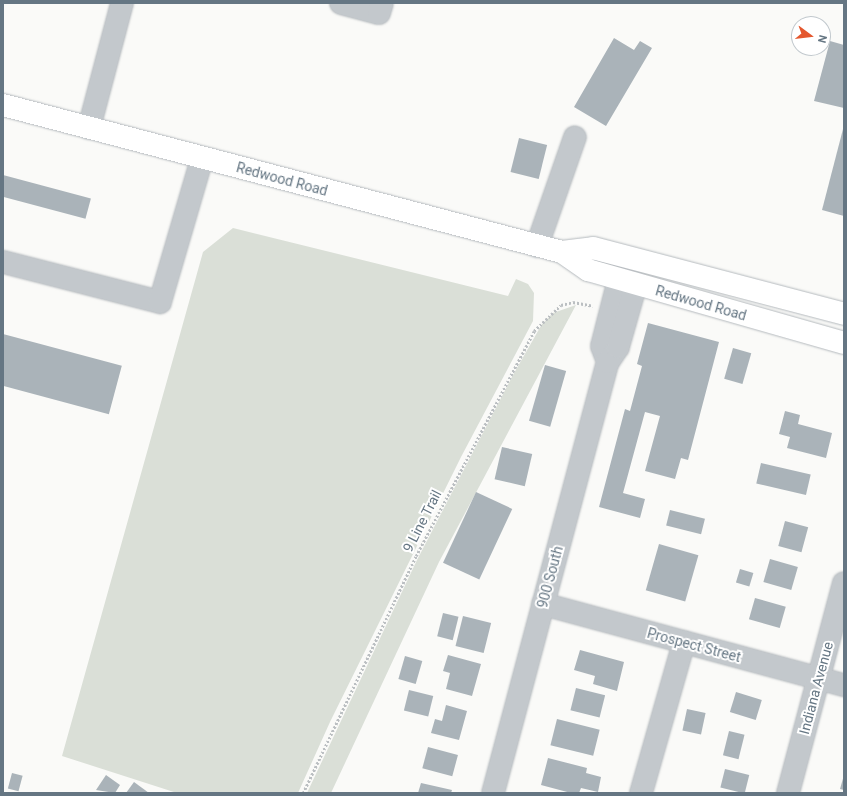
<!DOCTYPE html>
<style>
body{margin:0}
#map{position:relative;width:847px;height:796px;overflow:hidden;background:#fafaf8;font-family:Roboto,sans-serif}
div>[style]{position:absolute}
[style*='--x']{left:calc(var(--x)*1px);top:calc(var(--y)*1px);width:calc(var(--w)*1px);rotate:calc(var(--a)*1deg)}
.green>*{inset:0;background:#dadfd7}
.building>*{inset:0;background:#aab3b9;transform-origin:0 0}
.path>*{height:2.5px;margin-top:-1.25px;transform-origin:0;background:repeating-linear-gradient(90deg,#bbbfc2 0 2px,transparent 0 4px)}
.roads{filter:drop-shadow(0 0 1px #b5babe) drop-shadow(0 0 1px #b5babe)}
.minor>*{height:22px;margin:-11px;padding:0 11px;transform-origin:11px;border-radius:11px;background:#c3c8cc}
.major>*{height:22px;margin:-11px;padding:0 11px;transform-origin:11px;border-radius:11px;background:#fff}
span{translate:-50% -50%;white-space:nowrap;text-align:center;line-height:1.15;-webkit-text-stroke:4px #fff;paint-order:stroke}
.street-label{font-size:14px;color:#657683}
.frame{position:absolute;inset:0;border:4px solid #657683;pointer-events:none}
.north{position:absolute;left:791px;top:16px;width:40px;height:40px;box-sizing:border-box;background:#fff;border:1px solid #c1c8cd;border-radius:50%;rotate:105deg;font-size:11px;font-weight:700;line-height:16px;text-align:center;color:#657683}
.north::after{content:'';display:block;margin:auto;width:14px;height:18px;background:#e4572e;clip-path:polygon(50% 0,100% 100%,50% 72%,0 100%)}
</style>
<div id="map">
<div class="green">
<div style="clip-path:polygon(233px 228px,508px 296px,516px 279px,528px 284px,534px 293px,533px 321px,461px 457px,330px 722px,298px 793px,177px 793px,62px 756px,203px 252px)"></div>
<div style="clip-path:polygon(576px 305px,439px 562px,331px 793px,307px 793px,417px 560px,513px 375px,542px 324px,553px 313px)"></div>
</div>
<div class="building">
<div style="clip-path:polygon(614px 38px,634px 50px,640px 41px,652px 48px,606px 126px,574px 107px)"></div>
<div style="clip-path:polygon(830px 41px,844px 45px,844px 108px,814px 101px)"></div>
<div style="clip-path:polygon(843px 129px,844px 129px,844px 216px,822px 210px)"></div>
<div style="left:519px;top:138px;width:29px;height:35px;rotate:14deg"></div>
<div style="left:3px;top:175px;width:91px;height:21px;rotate:15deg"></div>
<div style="clip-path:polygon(648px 323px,719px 342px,688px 460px,681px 458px,675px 479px,645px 471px,660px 416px,645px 412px,623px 493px,645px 499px,640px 518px,599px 507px,625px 409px,630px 411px,642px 366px,637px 364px)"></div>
<div style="left:3px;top:334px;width:123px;height:50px;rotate:15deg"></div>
<div style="left:733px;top:348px;width:19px;height:32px;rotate:16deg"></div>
<div style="left:545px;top:365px;width:22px;height:58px;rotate:16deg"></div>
<div style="clip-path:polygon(785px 411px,800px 415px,798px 424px,832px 433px,826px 458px,787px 448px,790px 437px,779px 434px)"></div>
<div style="left:502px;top:447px;width:31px;height:33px;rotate:13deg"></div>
<div style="left:761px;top:463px;width:51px;height:21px;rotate:13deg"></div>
<div style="left:476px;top:492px;width:40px;height:78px;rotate:25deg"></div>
<div style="left:670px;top:510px;width:36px;height:16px;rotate:14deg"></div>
<div style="left:785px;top:521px;width:24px;height:26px;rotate:15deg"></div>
<div style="left:659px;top:544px;width:41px;height:48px;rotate:16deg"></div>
<div style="left:770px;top:559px;width:29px;height:24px;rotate:16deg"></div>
<div style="left:740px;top:569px;width:14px;height:14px;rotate:17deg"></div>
<div style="left:755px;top:598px;width:32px;height:22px;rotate:16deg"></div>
<div style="left:443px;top:613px;width:16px;height:24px;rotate:14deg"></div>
<div style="left:463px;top:616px;width:29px;height:31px;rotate:14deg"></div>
<div style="clip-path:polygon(580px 650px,624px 662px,617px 691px,593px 684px,595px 676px,574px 670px)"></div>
<div style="clip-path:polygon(448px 655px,481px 664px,472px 696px,446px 689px,450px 673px,443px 671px)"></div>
<div style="left:405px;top:656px;width:18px;height:24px;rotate:16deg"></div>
<div style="left:576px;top:688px;width:30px;height:23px;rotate:14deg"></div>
<div style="left:409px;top:690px;width:25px;height:21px;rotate:14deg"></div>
<div style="left:736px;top:692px;width:27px;height:21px;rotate:17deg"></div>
<div style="clip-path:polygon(446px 705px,467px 711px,459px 740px,431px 733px,435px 719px,442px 721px)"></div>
<div style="left:687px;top:709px;width:19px;height:22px;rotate:12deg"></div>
<div style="left:557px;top:719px;width:44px;height:27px;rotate:14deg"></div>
<div style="left:729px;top:731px;width:16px;height:25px;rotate:14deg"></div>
<div style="left:428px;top:747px;width:31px;height:22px;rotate:15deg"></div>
<div style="clip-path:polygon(548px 758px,587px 768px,586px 773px,601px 777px,598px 792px,581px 788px,579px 793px,571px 793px,541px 785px)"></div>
<div style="left:725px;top:769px;width:25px;height:19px;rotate:14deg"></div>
<div style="left:12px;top:773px;width:11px;height:16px;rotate:15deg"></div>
<div style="clip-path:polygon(106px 775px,120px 785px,115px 793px,96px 790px)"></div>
<div style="clip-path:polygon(844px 775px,844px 790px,840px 789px)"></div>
<div style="clip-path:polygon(134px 782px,149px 793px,126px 793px)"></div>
<div style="clip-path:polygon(421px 783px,452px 790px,451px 793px,418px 793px)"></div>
</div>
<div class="path">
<div style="--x:303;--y:793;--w:263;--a:-64.5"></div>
<div style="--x:416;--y:556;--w:254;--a:-62.3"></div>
<div style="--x:534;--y:331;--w:37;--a:-44"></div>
<div style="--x:561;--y:305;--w:12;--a:-14"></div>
<div style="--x:573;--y:302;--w:20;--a:11"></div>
</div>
<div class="roads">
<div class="minor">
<div style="--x:341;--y:3;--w:39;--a:15"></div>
<div style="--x:379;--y:13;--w:10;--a:-73"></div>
<div style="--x:89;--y:128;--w:129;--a:-75.2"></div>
<div style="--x:537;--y:246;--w:115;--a:-70.8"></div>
<div style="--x:3;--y:262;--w:162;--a:14.3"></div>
<div style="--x:160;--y:302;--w:150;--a:-73.7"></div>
<div style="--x:608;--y:362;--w:17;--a:-111"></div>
<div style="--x:602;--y:346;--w:69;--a:-75.8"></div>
<div style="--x:543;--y:604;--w:312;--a:15.1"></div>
<div style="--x:493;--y:793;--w:446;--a:-75.1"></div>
<div style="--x:608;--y:362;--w:18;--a:-56"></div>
<div style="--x:618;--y:347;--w:66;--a:-74.1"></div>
<div style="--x:641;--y:793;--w:157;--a:-74.1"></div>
<div style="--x:788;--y:793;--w:217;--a:-75.1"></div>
</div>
<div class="major">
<div style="--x:3;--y:105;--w:578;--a:14.73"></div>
<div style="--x:562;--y:252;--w:32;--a:35"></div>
<div style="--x:588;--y:270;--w:266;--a:15.9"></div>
<div style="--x:562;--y:252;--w:31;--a:-7"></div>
<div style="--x:593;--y:248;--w:260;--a:14.7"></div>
</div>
</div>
<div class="street-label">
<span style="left:282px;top:179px;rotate:15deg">Redwood Road</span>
<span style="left:701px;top:303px;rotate:16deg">Redwood Road</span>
<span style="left:422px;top:521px;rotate:-63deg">9 Line Trail</span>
<span style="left:550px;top:577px;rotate:-75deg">900 South</span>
<span style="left:694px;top:645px;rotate:15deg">Prospect Street</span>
<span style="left:816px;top:688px;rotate:-75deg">Indiana Avenue</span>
</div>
<div class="frame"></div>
<div class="north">N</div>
</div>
